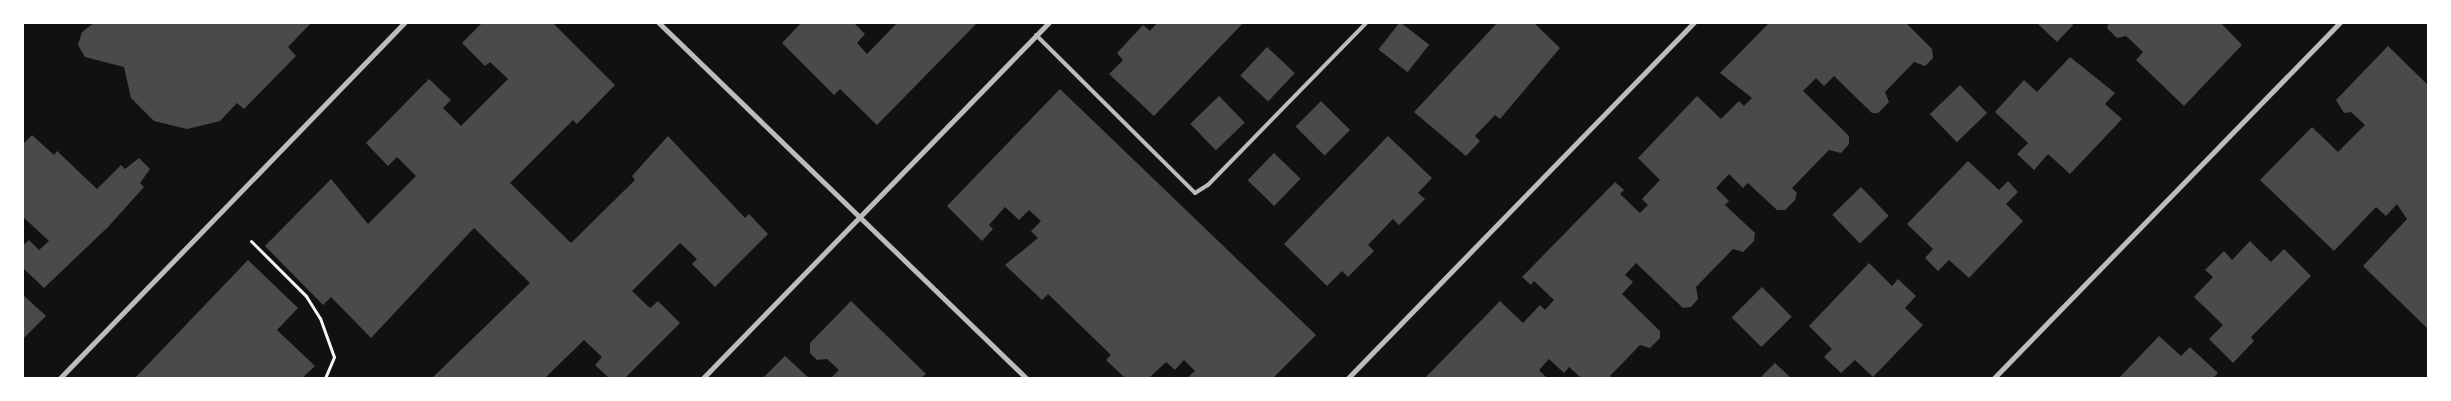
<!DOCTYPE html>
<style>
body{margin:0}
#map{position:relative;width:2451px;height:401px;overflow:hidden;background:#111;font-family:Poppins,sans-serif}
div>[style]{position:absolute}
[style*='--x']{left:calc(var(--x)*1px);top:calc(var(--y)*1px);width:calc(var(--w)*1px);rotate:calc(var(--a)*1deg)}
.building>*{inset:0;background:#4a4a4a;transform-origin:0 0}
.path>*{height:3px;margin:-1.5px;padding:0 1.5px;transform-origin:1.5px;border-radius:1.5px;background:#f5f5f5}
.service>*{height:4px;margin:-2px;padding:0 2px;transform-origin:2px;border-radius:2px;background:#bcbcbc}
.minor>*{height:5px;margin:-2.5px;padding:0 2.5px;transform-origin:2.5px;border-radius:2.5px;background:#bcbcbc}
span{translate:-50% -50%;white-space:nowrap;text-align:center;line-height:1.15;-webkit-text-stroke:4.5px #fff;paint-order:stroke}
.frame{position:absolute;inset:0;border:24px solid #fff;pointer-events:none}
</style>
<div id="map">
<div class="building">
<div style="clip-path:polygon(95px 22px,312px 22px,288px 47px,296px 56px,244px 109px,237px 103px,220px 121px,187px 129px,154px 121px,131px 98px,124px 67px,85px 57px,78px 45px,82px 32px)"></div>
<div style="clip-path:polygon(483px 22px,552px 22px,615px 85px,577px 124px,573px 120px,510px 183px,571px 243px,635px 180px,632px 176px,668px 136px,745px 218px,749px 214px,768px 234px,715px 287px,692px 264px,697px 259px,680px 243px,632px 291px,650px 308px,658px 301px,680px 323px,625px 378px,609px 378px,595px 365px,602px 357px,584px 340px,545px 378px,432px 378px,530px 283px,474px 228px,371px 338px,331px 297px,323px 305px,265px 246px,331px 179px,368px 224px,416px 176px,397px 157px,388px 166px,366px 143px,429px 79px,451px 100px,443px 108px,461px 126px,508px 79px,490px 62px,485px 66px,462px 43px)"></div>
<div style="clip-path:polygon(802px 22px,853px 22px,865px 34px,857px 43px,867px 54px,898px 22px,978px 22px,877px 125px,840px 89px,834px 95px,782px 43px)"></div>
<div style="clip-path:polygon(1158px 22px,1244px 22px,1154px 116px,1109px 74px,1123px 60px,1117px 53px,1143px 25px,1150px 31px)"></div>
<div style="left:1400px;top:22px;width:37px;height:35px;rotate:38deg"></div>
<div style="clip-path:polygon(1498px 22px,1533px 22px,1560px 48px,1500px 119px,1495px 115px,1475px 136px,1480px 141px,1466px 156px,1414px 112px)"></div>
<div style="clip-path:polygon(1770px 22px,1905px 22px,1932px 49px,1933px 58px,1925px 66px,1914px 62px,1885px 92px,1889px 102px,1878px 113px,1872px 113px,1834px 76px,1824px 86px,1816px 78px,1803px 91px,1849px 136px,1849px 144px,1841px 153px,1829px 150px,1792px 188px,1797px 193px,1795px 200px,1785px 210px,1777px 210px,1748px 183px,1743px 188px,1729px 174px,1716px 188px,1729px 201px,1725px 205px,1755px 233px,1754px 241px,1743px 252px,1733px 249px,1696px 287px,1698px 299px,1691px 307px,1683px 308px,1636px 263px,1625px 275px,1633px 282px,1622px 294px,1660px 331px,1660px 338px,1650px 348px,1640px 345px,1610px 376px,1613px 378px,1581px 378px,1569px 367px,1564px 373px,1549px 359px,1539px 370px,1547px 378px,1425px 378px,1500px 301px,1523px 323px,1540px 305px,1545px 310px,1554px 300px,1534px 281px,1531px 285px,1522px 277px,1615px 182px,1624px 190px,1620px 194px,1640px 213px,1648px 205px,1642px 199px,1660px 180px,1638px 158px,1697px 96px,1721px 119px,1739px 101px,1744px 106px,1752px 98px,1720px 73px)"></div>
<div style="clip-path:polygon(2036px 22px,2071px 22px,2073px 25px,2057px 42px)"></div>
<div style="clip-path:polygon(2109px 22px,2220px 22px,2242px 45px,2184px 106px,2136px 60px,2143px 52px,2126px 36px,2117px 38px,2107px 28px)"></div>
<div style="clip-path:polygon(2388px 46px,2428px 85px,2427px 328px,2363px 266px,2407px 219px,2397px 204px,2386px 216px,2376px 207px,2334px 251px,2260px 180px,2312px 127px,2338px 152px,2365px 125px,2351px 112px,2344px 113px,2336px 100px)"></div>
<div style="left:1267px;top:47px;width:38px;height:39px;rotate:43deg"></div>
<div style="clip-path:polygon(2070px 57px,2115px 93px,2105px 104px,2122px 119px,2070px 174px,2048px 154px,2034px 170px,2017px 154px,2028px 143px,1995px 112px,2024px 80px,2037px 92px)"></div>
<div style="left:1960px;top:85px;width:39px;height:42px;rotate:46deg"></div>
<div style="clip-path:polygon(1060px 89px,1316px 335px,1273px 378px,1187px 378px,1195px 371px,1184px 360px,1175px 370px,1166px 362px,1149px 378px,1125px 378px,1106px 360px,1111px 355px,1048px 294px,1042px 300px,1005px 265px,1038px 238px,1031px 231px,1041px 221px,1029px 210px,1019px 220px,1005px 207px,989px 225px,993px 229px,982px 241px,947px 206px)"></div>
<div style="left:1219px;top:96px;width:37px;height:40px;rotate:46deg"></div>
<div style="left:1321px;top:101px;width:41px;height:36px;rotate:45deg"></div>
<div style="clip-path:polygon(32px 135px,54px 155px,57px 151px,97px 189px,121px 165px,125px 169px,139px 158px,150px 169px,140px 183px,144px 187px,108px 227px,44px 288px,22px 267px,22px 246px,29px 240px,39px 250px,49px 241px,22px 216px,22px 145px)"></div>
<div style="clip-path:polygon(1388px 136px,1432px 178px,1418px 193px,1425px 199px,1399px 225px,1393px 219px,1368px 245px,1374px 251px,1348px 277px,1342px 271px,1327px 286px,1284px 244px)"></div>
<div style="left:1274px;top:153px;width:37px;height:38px;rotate:44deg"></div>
<div style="clip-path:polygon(1968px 161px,1999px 190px,2008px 181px,2018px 192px,2006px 204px,2023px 221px,1969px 278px,1949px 260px,1938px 271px,1925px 258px,1933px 249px,1907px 224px)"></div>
<div style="left:1861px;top:187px;width:40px;height:40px;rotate:46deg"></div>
<div style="clip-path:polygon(2250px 241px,2271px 262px,2284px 249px,2311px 276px,2251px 337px,2254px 341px,2233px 363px,2209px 339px,2223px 325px,2194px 297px,2213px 277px,2205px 270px,2224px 251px,2232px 260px)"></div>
<div style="clip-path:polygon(248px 260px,298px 308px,277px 330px,315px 366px,302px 378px,135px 378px)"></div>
<div style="clip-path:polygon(1869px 263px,1892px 286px,1898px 279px,1916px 296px,1905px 308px,1923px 325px,1873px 377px,1855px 360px,1841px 373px,1824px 357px,1832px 349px,1809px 326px)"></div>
<div style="left:1762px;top:287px;width:42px;height:43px;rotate:45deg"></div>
<div style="clip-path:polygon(22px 294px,46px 316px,22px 340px)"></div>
<div style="clip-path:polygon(851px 301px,926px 374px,921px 378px,831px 378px,839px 370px,827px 359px,817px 360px,810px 353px,810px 343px)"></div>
<div style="clip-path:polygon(2159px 336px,2181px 356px,2190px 347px,2218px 373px,2213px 378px,2119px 378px)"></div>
<div style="clip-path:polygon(785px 356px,809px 378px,763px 378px)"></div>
<div style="clip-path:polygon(1775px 363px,1791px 378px,1760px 378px)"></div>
</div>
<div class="path">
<div style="--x:251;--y:241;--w:78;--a:45"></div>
<div style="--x:306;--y:296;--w:26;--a:58"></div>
<div style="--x:320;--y:318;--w:41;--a:70.3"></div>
<div style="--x:334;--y:357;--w:23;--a:113"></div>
</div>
<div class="service">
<div style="--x:1036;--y:35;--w:224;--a:44.8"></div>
<div style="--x:1195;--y:193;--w:15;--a:-32"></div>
<div style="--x:1208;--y:185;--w:228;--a:-45.7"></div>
</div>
<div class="minor">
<div style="--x:658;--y:22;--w:512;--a:44.05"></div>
<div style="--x:60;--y:378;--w:496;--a:-45.9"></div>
<div style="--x:703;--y:378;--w:496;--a:-45.8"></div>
<div style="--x:1348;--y:378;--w:496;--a:-45.8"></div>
<div style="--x:1994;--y:378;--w:496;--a:-45.8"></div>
</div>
<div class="frame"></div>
</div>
